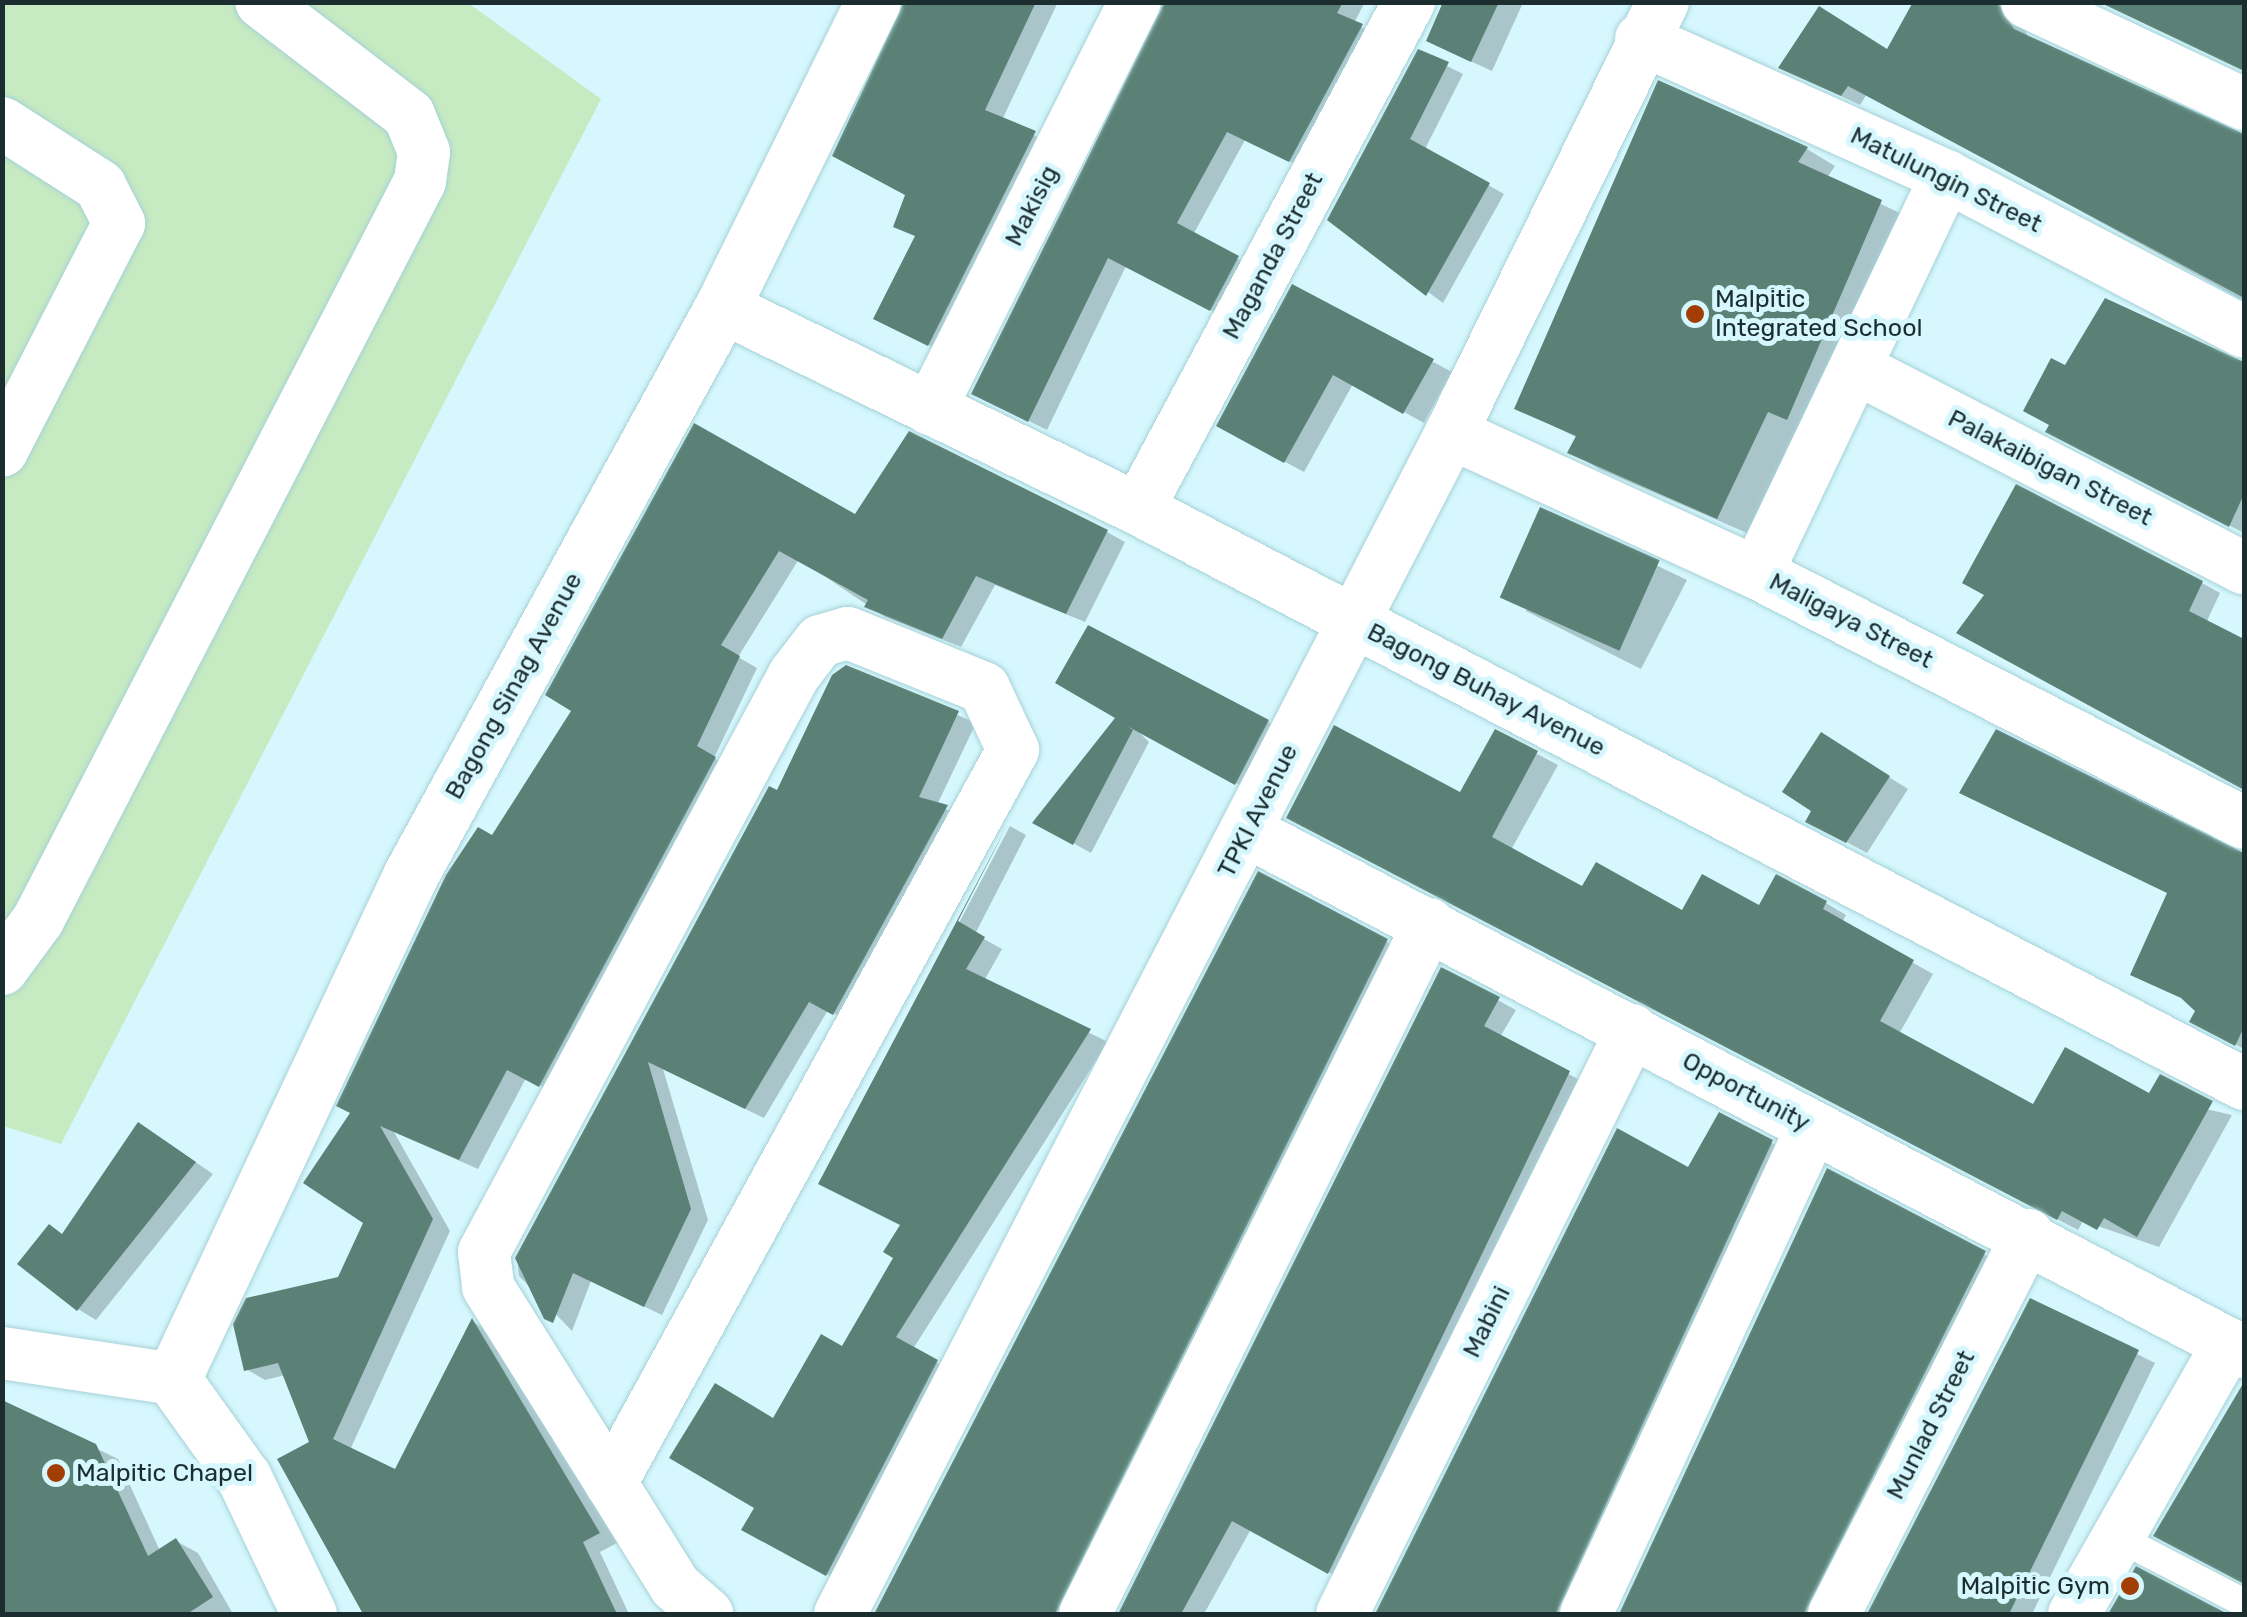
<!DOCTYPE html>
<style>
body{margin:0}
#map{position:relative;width:2247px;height:1617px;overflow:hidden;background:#d5f7fd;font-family:Rubik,sans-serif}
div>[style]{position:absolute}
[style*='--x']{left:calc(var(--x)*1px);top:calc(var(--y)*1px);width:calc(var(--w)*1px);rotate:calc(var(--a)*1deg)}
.green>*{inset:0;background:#c6eac1}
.shadow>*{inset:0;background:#0003}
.building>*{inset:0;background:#5b8176;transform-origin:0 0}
.roads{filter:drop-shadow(0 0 2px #a6d1d7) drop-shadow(0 0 2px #a6d1d7)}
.service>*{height:28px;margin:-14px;padding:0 14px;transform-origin:14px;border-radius:14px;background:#fff}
.minor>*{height:52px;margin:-26px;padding:0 26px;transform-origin:26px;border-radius:26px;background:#fff}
.tertiary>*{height:55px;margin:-27.5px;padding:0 27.5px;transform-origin:27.5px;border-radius:27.5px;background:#fff}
.dots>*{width:28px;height:28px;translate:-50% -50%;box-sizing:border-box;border:5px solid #d5f7fd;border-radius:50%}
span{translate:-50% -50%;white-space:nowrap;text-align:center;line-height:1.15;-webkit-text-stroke:10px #d5f7fd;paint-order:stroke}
.street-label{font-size:25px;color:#1c2d30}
.poi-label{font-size:25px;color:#1c2d30}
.left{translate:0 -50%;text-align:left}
.right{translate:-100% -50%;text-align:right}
.frame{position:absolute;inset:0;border:5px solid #1c2d30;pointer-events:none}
</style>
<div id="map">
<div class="green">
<div style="clip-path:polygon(3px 3px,468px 3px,601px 99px,61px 1144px,3px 1126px)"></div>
</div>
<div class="shadow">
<div style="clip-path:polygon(901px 2px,1058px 2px,1002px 120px,1052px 144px,946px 354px,894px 328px,917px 237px,896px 226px,908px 195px)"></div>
<div style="clip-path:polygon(1163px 2px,1365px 2px,1354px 23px,1379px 37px,1307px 170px,1245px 140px,1193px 235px,1255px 268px,1228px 319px,1126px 266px,1047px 430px,974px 394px)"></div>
<div style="clip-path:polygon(1446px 2px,1522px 5px,1492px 71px,1448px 51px)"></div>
<div style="clip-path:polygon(1915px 2px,2017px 2px,2028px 38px,2244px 136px,2244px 301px,1867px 94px,1860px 105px,1800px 77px,1888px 51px)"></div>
<div style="clip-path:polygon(1419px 52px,1463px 74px,1425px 149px,1504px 194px,1443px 303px,1330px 219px)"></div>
<div style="clip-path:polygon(1660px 83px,1807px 149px,1835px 166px,1827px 178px,1910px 218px,1747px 533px,1599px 469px,1571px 452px,1578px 438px,1517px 408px)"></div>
<div style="clip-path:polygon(1293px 287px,1452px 372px,1424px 423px,1353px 384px,1304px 472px,1239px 437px)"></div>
<div style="clip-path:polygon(2106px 301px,2244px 365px,2244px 533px,2067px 441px)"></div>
<div style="clip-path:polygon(695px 426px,856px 517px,1107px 532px,1125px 542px,1085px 622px,995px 585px,961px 647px,885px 617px,799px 559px,738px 657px,757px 668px,714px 758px,733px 769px,558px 1095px,526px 1078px,478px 1169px,394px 1132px,450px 1231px,350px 1450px,396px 1472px,473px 1322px,491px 1332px,617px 1543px,600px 1552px,629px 1614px,365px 1614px,281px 1460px,312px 1443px,285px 1375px,265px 1380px,246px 1369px,339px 1279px,366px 1222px,353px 1113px,493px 838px,575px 710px)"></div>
<div style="clip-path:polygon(1541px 510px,1687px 580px,1641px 669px,1526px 611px)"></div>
<div style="clip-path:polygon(2202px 583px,2220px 593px,2206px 623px,2244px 642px,2244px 779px,1960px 632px)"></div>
<div style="clip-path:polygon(847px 668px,976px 723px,937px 805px,965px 818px,852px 1023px,828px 1010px,764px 1118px,663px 1069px,708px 1220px,662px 1315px,591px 1281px,572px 1331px,519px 1276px,517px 1258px)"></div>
<div style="clip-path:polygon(1119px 717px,1268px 722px,1285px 732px,1253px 792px,1136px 729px,1149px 742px,1091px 853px,1035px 822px)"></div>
<div style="clip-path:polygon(1496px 732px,1558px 765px,1511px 850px,1583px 889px,1683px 913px,1826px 903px,1846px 915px,1842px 923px,1933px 974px,1899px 1034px,2034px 1108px,2150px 1096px,2232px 1115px,2159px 1247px,2083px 1221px,2078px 1230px,1309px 829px,1461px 796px)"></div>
<div style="clip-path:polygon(1997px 733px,2244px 869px,2244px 1049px,2210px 1031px,2198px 1010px,2170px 894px)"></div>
<div style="clip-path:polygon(1841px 747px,1908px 789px,1867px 853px,1828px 832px,1814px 810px)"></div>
<div style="clip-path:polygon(1010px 826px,1026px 835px,975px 934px,1002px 949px,984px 981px,1108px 1042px,913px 1349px,955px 1373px,845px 1584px,763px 1540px,757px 1507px,774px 1421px,843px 1349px,896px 1258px,902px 1225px,822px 1183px)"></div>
<div style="clip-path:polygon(1259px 874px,1404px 951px,1076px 1614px,876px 1614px)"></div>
<div style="clip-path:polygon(1442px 970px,1516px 1010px,1500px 1037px,1587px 1084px,1347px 1582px,1251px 1529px,1204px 1614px,1121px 1614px)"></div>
<div style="clip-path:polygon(1720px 1115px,1790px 1153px,1576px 1614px,1378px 1614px,1618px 1132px,1689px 1171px)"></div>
<div style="clip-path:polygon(157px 1136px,213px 1174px,96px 1320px,78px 1309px,64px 1235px)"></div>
<div style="clip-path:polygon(1828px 1171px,2002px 1264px,1824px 1614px,1622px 1614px)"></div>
<div style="clip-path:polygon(2031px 1301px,2155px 1363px,2032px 1614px,1870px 1614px)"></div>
<div style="clip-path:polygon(2244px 1382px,2244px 1582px,2156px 1535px)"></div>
<div style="clip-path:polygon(2px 1403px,118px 1459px,160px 1551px,176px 1541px,198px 1553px,233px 1614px,2px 1614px)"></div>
<div style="clip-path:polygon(2137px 1570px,2223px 1614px,2111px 1614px)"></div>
</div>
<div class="building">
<div style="clip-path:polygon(904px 2px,1036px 2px,985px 110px,1036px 131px,928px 346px,873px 319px,915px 236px,893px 227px,905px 195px,832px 156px)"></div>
<div style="clip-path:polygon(1165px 2px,1343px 2px,1337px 13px,1363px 24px,1289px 162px,1227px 132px,1177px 223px,1239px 256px,1210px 311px,1108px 258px,1028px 422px,971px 394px)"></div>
<div style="clip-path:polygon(1443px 2px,1499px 2px,1471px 62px,1426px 41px)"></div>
<div style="clip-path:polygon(1913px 2px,1997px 2px,2014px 29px,2244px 134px,2244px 298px,1848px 86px,1841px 96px,1778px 68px,1819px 6px,1887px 49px)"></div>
<div style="clip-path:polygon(2099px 2px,2244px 2px,2244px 71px)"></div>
<div style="clip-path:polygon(1418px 49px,1449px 62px,1410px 139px,1490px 183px,1426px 296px,1327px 220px)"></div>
<div style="clip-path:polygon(1658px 80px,1808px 147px,1798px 162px,1882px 200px,1787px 420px,1768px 412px,1717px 519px,1567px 453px,1576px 436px,1514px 409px)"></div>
<div style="clip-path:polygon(1292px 284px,1434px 359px,1403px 414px,1333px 375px,1284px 463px,1216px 426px)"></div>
<div style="clip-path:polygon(2105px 298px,2244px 362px,2244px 494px,2229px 527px,2045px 432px,2049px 425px,2023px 411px,2051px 358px,2065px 365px)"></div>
<div style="clip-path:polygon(694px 423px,855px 514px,909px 431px,1108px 530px,1066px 614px,976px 576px,942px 639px,864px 607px,868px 600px,779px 551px,721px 645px,740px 656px,697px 746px,716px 757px,539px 1087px,507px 1070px,459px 1160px,380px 1126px,433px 1219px,333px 1439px,395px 1469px,472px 1318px,600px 1533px,583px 1542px,617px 1614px,363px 1614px,277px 1459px,309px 1442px,278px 1363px,244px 1371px,233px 1324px,246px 1298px,338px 1277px,363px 1223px,303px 1183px,350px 1113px,336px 1106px,446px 875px,478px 827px,492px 835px,571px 711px,545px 695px)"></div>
<div style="clip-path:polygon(2016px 484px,2203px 581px,2189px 611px,2244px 639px,2244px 790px,1956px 633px,1984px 595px,1962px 583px)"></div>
<div style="left:1540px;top:507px;width:131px;height:99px;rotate:24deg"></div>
<div style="clip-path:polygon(1088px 625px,1269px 720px,1235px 785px,1127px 726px,1133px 730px,1073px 845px,1032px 823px,1115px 718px,1055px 683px)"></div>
<div style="clip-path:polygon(846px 665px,959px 711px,919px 797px,948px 805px,833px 1015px,809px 1002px,745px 1109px,648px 1062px,691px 1209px,644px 1307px,573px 1273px,553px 1323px,544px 1319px,515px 1258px,769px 786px,777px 790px,832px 675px)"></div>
<div style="clip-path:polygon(1334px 725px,1460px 792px,1495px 729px,1538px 751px,1492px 837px,1582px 886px,1596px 862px,1682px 910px,1702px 874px,1759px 905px,1776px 874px,1827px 901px,1823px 909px,1914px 960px,1880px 1021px,2033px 1104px,2065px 1047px,2149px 1093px,2160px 1074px,2213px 1101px,2137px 1237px,2104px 1218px,2097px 1230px,2062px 1211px,2057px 1220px,1286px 818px)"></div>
<div style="clip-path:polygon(1996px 729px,2244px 853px,2244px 1027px,2235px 1046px,2189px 1022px,2195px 1011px,2181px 998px,2130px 975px,2167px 893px,1959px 793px)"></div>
<div style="clip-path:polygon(1821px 732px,1890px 776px,1846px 843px,1805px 822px,1811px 811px,1782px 792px)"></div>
<div style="clip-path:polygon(1009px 822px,958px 921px,985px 937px,966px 969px,1091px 1029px,896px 1337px,938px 1360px,826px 1576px,741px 1530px,754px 1508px,669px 1458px,715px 1383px,773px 1418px,821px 1334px,842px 1346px,893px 1258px,883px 1252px,900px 1225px,818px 1184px)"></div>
<div style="clip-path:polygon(1258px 871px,1388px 939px,1055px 1614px,874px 1614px)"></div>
<div style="clip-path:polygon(1441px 967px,1500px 997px,1484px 1026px,1570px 1071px,1328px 1574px,1232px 1521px,1181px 1614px,1118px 1614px)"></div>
<div style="clip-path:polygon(1719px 1112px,1773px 1140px,1556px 1614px,1375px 1614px,1617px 1128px,1688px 1167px)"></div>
<div style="clip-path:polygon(138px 1122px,196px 1162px,77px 1311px,17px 1264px,49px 1224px,62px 1234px)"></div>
<div style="clip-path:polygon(1827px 1168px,1986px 1251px,1804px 1614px,1619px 1614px)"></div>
<div style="clip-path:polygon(2030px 1298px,2139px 1350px,2009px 1614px,1867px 1614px)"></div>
<div style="clip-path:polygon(2244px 1382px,2244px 1584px,2153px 1536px)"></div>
<div style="clip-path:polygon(2px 1400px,96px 1444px,148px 1556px,176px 1538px,213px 1597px,187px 1614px,2px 1614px)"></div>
<div style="clip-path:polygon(2136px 1566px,2228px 1614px,2108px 1614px)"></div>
</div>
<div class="roads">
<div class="service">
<div style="--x:2115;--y:1536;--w:145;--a:27.4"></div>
</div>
<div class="minor">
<div style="--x:2027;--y:2;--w:240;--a:25.2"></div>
<div style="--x:1641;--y:39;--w:334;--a:24.2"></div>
<div style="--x:1946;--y:176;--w:336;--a:27.6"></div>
<div style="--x:2;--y:123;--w:117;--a:32.7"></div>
<div style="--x:100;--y:186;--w:42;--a:62.8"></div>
<div style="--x:119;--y:223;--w:256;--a:117.2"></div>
<div style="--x:722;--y:307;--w:462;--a:25.9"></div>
<div style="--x:1138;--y:509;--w:1247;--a:27.47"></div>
<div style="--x:1856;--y:368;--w:437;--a:27.3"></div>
<div style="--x:930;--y:409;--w:456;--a:-63.3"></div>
<div style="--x:1451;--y:433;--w:337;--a:24.6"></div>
<div style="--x:1757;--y:573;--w:547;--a:27.17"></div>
<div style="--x:1138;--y:509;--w:575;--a:-61.87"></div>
<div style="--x:1757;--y:573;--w:440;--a:-64.5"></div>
<div style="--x:1248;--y:832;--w:1124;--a:27.57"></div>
<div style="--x:2;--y:969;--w:61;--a:-53.7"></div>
<div style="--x:38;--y:920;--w:832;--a:-62.66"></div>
<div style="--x:420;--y:181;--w:29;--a:-82"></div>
<div style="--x:424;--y:152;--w:40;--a:-112"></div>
<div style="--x:409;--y:115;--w:186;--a:-142.6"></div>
<div style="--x:2;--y:1353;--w:173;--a:8.6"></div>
<div style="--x:611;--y:1483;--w:836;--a:-61.26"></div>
<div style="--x:1013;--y:750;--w:68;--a:-115.1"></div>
<div style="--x:984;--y:688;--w:147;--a:-158"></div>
<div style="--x:848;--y:633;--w:29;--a:164"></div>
<div style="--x:820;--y:641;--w:43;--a:127.4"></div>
<div style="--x:794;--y:675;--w:655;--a:118.25"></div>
<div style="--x:484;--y:1252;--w:35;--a:83"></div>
<div style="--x:488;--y:1287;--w:231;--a:57.9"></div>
<div style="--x:611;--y:1483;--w:121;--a:58.1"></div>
<div style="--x:675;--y:1586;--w:43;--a:41.2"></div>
<div style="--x:840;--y:1614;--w:1330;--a:-62.64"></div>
<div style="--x:1451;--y:433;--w:480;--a:-63.8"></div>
<div style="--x:1085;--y:1614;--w:771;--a:-63.5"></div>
<div style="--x:1342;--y:1614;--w:652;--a:-63.59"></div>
<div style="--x:1586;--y:1614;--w:536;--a:-65.06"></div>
<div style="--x:1834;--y:1614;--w:426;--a:-62.9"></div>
<div style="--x:2074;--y:1614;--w:311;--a:-60.3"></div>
</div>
<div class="tertiary">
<div style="--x:309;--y:1614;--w:151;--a:-115.5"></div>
<div style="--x:244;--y:1478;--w:122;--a:-125.6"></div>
<div style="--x:173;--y:1379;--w:558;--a:-64.77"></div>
<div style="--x:411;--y:874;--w:647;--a:-61.26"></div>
<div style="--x:722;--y:307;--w:340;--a:-63.7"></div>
</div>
</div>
<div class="dots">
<div style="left:1695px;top:314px;background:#a13d05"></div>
<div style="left:56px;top:1473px;background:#a13d05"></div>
<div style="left:2130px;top:1586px;background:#a13d05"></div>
</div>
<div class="street-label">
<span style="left:1946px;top:180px;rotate:26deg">Matulungin Street</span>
<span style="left:1032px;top:206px;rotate:-63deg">Makisig</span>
<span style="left:1273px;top:256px;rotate:-62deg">Maganda Street</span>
<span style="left:2050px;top:468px;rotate:27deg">Palakaibigan Street</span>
<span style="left:1851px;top:621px;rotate:27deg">Maligaya Street</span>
<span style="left:514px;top:686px;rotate:-61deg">Bagong Sinag Avenue</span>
<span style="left:1486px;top:690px;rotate:27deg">Bagong Buhay Avenue</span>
<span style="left:1258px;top:811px;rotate:-63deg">TPKI Avenue</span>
<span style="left:1746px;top:1092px;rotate:28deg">Opportunity</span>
<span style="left:1487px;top:1322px;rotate:-64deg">Mabini</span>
<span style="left:1931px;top:1425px;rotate:-63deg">Munlad Street</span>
</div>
<div class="poi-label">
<span class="left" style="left:1715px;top:314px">Malpitic<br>Integrated School</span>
<span class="left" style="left:76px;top:1473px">Malpitic Chapel</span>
<span class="right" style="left:2110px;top:1586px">Malpitic Gym</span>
</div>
<div class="frame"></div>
</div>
